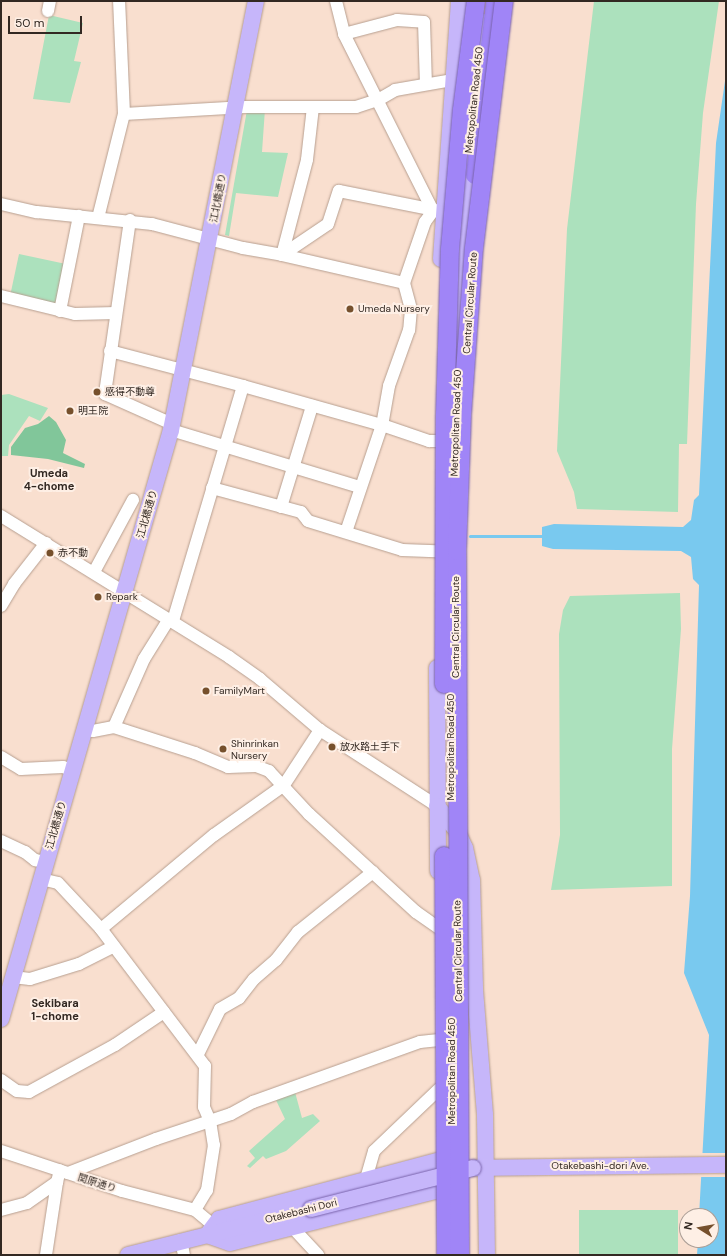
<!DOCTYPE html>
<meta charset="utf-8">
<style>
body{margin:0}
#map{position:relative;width:727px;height:1256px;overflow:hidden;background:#f9dfcf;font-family:"DM Sans","Noto Sans JP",sans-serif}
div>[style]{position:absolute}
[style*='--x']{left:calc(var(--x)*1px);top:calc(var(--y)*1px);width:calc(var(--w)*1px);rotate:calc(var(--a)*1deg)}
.green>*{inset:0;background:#ace1bd;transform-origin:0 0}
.forest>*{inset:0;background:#81c69a}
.water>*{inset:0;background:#79c9ef}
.pier>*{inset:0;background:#f9dfcf;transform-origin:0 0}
.stream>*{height:3px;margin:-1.5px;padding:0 1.5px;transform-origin:1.5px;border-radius:1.5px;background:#79c9ef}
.roads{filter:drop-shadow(0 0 1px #b79f90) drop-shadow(0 0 1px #b79f90)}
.minor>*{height:12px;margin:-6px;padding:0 6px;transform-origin:6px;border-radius:6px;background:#fff}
.major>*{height:16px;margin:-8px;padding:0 8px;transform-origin:8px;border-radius:8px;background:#c6b6fa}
.highway>*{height:18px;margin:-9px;padding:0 9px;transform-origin:9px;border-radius:9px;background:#a085f7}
.bridges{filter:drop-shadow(0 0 1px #7a64ac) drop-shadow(0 0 1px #7a64ac)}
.major-bridge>*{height:16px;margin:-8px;padding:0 8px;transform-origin:8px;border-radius:8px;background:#c6b6fa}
.highway-bridge>*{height:18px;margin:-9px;padding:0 9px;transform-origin:9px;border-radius:9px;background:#a085f7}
.dots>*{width:11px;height:11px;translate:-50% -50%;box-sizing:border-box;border:2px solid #feefe5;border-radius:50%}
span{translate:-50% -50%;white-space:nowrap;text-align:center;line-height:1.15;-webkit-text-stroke:4px #feefe5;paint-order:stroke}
.street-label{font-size:10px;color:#322822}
.poi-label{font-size:10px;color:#322822}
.left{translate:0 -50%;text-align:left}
.neighbourhood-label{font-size:11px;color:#322822;font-weight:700}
.frame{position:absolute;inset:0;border:2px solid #322822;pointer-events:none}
.north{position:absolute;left:679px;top:1208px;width:40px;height:40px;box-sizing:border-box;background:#feefe5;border:1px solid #ac9f97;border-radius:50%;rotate:281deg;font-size:11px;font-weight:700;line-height:16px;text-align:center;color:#322822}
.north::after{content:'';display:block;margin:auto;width:14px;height:18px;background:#76502c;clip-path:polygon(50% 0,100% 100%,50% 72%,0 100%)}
.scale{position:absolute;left:8px;top:16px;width:74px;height:18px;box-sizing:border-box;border:2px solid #322822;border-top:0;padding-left:5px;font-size:12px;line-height:14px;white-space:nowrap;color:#322822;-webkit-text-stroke:3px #feefe5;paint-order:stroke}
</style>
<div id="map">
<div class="green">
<div style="clip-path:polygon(594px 1px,719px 1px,703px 113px,696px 204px,687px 444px,679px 444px,678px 512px,577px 509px,574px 492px,557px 451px,567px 229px)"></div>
<div style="clip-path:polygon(49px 15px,83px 23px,74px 61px,81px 62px,70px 103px,33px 99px)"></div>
<div style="clip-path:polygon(265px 109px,262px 152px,288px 153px,278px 197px,236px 193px,229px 236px,225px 235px,247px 110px)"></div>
<div style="left:19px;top:254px;width:48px;height:43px;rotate:12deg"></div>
<div style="clip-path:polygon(9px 394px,48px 408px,40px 421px,29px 416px,9px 445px,8px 456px,1px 456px,1px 395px)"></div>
<div style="clip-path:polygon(680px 593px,681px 629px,672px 749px,672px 886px,551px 890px,560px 835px,559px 634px,563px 610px,570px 596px)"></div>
<div style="clip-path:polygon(295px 1092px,302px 1118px,313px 1114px,320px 1121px,286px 1151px,266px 1159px,263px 1156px,250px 1168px,247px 1166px,255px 1158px,249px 1151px,285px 1119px,275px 1098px)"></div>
<div style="left:678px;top:1210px;width:45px;height:99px;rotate:90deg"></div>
</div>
<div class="forest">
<div style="clip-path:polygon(49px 416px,56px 422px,66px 440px,63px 453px,85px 464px,84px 468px,48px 459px,11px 455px,11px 447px,25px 428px,38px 424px)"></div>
</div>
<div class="water">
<div style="clip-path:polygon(726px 74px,726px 1255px,697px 1255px,698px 1240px,711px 1240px,711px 1216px,699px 1216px,709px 1035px,684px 973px,690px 896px,699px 585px,693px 579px,691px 557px,681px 551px,553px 549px,542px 546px,542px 527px,554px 524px,683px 527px,691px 520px,694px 500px,699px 495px,716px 143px)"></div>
</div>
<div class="pier">
<div style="left:701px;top:1153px;width:25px;height:24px"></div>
</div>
<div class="stream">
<div style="--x:470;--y:536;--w:75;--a:0"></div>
</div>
<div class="roads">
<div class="minor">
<div style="--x:336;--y:1;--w:34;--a:76"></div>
<div style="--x:344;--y:34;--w:198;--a:63.3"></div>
<div style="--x:433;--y:211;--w:14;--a:126"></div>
<div style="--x:425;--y:222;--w:65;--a:109"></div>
<div style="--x:404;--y:283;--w:27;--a:75"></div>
<div style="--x:411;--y:309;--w:21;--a:95"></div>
<div style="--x:409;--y:330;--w:59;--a:109.7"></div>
<div style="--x:389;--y:386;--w:40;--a:100"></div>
<div style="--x:382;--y:425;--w:113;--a:108.6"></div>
<div style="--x:48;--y:11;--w:10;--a:-79"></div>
<div style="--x:344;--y:34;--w:55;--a:-14.8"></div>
<div style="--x:397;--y:20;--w:27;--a:4"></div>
<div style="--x:424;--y:22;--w:62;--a:88.2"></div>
<div style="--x:313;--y:107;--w:53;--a:96.5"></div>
<div style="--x:307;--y:160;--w:98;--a:104.7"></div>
<div style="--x:282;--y:255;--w:125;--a:12.9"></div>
<div style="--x:124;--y:114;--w:121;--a:-3.3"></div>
<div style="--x:245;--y:107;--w:111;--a:0"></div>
<div style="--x:356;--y:107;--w:23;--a:-18"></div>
<div style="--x:378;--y:100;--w:20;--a:-30"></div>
<div style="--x:395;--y:90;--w:59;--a:-9.8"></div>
<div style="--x:1;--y:204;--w:37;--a:13"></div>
<div style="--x:37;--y:212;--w:116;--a:6"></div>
<div style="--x:152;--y:224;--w:94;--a:14.8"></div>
<div style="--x:243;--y:248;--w:40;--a:10"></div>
<div style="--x:282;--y:255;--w:55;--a:-34"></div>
<div style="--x:328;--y:224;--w:35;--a:-72"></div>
<div style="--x:339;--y:191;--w:102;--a:11.3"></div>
<div style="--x:98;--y:218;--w:107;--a:-76"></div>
<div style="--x:124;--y:114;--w:113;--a:-92.5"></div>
<div style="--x:130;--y:220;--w:176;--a:98.2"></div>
<div style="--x:105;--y:394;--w:73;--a:24.1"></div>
<div style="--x:1;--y:296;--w:76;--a:13.7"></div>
<div style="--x:75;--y:314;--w:41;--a:-1.4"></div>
<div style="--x:60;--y:311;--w:97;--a:-78.7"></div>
<div style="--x:110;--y:351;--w:138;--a:14.7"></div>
<div style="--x:243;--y:386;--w:245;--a:106.6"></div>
<div style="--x:243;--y:386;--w:144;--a:15.7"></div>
<div style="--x:382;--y:425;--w:50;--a:18.8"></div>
<div style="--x:429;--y:441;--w:8;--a:0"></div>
<div style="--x:171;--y:430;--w:197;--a:16.8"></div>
<div style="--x:212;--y:488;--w:92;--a:15.1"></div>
<div style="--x:301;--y:512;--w:11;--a:52"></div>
<div style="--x:308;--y:521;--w:98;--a:17.1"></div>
<div style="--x:402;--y:550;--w:34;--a:2"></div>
<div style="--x:281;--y:507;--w:106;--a:-72.9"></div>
<div style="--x:1;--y:516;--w:268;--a:31.7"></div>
<div style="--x:229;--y:657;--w:38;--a:35"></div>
<div style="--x:260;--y:679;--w:79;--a:40.4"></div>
<div style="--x:320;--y:730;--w:140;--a:33"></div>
<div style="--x:94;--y:572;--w:82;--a:-61.6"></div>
<div style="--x:1;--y:606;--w:26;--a:-59"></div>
<div style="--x:14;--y:584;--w:52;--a:-52"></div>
<div style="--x:114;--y:727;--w:74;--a:-66.2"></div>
<div style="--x:144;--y:659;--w:47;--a:-58"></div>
<div style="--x:84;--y:728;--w:9;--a:18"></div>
<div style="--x:93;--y:731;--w:21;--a:-11"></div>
<div style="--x:114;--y:727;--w:85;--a:17.8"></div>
<div style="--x:195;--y:753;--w:36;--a:23"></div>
<div style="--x:228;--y:767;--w:28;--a:-2"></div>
<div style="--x:256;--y:766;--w:14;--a:21"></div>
<div style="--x:269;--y:771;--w:59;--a:47.1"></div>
<div style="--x:309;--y:814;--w:145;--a:42.5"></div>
<div style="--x:416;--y:912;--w:28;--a:35"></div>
<div style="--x:1;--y:757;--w:23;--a:31"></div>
<div style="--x:21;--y:769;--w:42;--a:-2.7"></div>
<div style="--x:63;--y:767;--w:9;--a:18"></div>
<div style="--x:1;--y:841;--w:26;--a:25"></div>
<div style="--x:25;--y:852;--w:13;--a:39"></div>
<div style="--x:35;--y:860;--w:10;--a:11"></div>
<div style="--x:41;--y:879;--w:17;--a:13"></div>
<div style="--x:58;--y:883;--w:63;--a:46.9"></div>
<div style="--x:101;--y:929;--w:172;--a:52.8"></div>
<div style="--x:205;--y:1066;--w:41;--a:91.4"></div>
<div style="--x:204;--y:1107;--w:15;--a:67"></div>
<div style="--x:210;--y:1121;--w:24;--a:81"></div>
<div style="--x:214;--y:1145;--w:46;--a:98.8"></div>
<div style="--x:207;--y:1190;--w:23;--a:121"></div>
<div style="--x:195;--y:1210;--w:33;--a:40"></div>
<div style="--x:101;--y:929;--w:147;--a:-39.8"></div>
<div style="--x:214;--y:835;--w:86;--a:-35.5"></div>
<div style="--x:284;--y:785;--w:66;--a:-56.8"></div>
<div style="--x:13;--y:977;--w:17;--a:7"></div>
<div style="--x:30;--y:979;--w:51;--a:-17"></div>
<div style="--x:79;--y:964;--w:39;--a:-27"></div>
<div style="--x:198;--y:1054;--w:50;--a:-63.9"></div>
<div style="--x:220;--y:1009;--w:22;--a:-30"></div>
<div style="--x:239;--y:998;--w:24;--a:-52"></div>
<div style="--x:254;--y:979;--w:29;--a:-41"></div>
<div style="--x:276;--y:960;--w:36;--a:-52"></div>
<div style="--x:298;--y:932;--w:96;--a:-38.7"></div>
<div style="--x:1;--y:1080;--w:19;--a:35"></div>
<div style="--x:17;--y:1091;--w:12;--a:5"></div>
<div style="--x:29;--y:1092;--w:98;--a:-28.7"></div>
<div style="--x:115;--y:1045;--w:59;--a:-34"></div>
<div style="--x:1;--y:1151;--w:127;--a:18.3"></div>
<div style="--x:122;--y:1191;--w:75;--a:14.6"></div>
<div style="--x:68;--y:1173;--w:94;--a:-21.1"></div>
<div style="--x:156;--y:1139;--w:79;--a:-18.4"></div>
<div style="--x:231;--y:1114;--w:25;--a:-29"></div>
<div style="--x:253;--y:1102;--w:177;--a:-19.8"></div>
<div style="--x:420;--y:1042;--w:19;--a:-6"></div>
<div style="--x:366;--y:1179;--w:29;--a:-74"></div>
<div style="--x:374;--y:1151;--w:90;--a:-43.6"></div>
<div style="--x:1;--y:1210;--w:27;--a:-15"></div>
<div style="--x:27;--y:1203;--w:37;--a:-35"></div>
<div style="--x:57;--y:1182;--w:12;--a:-76"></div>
<div style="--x:293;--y:1228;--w:37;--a:47"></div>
<div style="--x:181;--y:1240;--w:15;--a:79"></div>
<div style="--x:46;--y:1255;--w:74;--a:-81.4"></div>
</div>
<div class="major">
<div style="--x:441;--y:259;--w:259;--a:-86"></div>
<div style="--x:458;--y:350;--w:172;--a:-87.3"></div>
<div style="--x:466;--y:178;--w:157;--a:-84.1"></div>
<div style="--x:437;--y:668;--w:203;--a:89.7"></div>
<div style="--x:437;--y:806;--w:32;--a:51"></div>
<div style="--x:457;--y:831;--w:19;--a:65"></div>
<div style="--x:465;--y:848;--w:33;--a:78"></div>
<div style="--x:472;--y:880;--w:110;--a:88.4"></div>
<div style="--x:475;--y:990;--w:125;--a:85.4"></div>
<div style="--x:485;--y:1115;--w:140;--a:89.2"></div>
<div style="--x:1;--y:1019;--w:613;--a:-73.9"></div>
<div style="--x:171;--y:430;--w:437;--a:-78.8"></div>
<div style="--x:452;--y:1157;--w:241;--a:165.1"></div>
<div style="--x:219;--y:1219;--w:20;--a:127"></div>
<div style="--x:207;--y:1235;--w:24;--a:19"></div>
<div style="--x:230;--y:1243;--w:229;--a:-14.2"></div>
<div style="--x:476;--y:1168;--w:250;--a:-0.7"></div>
<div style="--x:128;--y:1255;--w:189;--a:-14.1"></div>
</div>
<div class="highway">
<div style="--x:475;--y:175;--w:175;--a:-83.4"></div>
</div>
</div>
<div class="bridges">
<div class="major-bridge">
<div style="--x:311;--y:1209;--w:167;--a:-14.2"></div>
</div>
<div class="highway-bridge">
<div style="--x:444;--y:684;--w:269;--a:-89.8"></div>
<div style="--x:445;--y:415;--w:166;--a:-88.3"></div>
<div style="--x:450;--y:249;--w:140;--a:-85.1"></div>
<div style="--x:462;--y:110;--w:110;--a:-82.7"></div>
<div style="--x:444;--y:856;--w:399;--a:89.7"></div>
<div style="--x:460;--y:1255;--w:704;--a:-90.24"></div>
<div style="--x:457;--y:551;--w:137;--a:-87.9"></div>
<div style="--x:462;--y:414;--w:166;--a:-85.9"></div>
<div style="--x:474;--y:248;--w:249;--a:-83.1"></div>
</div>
</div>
<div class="dots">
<div style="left:350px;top:309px;background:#76502c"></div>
<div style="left:97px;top:392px;background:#76502c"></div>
<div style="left:70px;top:411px;background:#76502c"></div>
<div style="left:50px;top:553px;background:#76502c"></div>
<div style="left:98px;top:597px;background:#76502c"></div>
<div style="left:206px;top:691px;background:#76502c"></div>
<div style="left:332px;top:747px;background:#76502c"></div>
<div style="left:223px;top:749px;background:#76502c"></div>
</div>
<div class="street-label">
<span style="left:474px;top:100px;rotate:-84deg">Metropolitan Road 450</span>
<span style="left:218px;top:198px;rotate:-79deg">江北橋通り</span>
<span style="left:470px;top:303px;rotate:-86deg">Central Circular Route</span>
<span style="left:456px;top:423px;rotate:-88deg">Metropolitan Road 450</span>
<span style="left:147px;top:514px;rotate:-74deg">江北橋通り</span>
<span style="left:456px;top:627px;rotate:-90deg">Central Circular Route</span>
<span style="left:451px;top:747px;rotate:-90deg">Metropolitan Road 450</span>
<span style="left:56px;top:825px;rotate:-74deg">江北橋通り</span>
<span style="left:458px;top:951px;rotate:-91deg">Central Circular Route</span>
<span style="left:452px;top:1071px;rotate:-90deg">Metropolitan Road 450</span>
<span style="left:600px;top:1166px">Otakebashi-dori Ave.</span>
<span style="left:97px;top:1183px;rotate:18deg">関原通り</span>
<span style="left:301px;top:1211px;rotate:-14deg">Otakebashi Dori</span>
</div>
<div class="poi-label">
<span class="left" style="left:358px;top:309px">Umeda Nursery</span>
<span class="left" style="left:105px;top:392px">感得不動尊</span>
<span class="left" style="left:78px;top:411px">明王院</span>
<span class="left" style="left:58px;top:553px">赤不動</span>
<span class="left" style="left:106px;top:597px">Repark</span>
<span class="left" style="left:214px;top:691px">FamilyMart</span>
<span class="left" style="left:231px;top:749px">Shinrinkan<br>Nursery</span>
<span class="left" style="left:340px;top:747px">放水路土手下</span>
</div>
<div class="neighbourhood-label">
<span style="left:49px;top:480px">Umeda<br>4-chome</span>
<span style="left:55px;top:1010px">Sekibara<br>1-chome</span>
</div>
<div class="frame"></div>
<div class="north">N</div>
<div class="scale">50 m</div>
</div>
